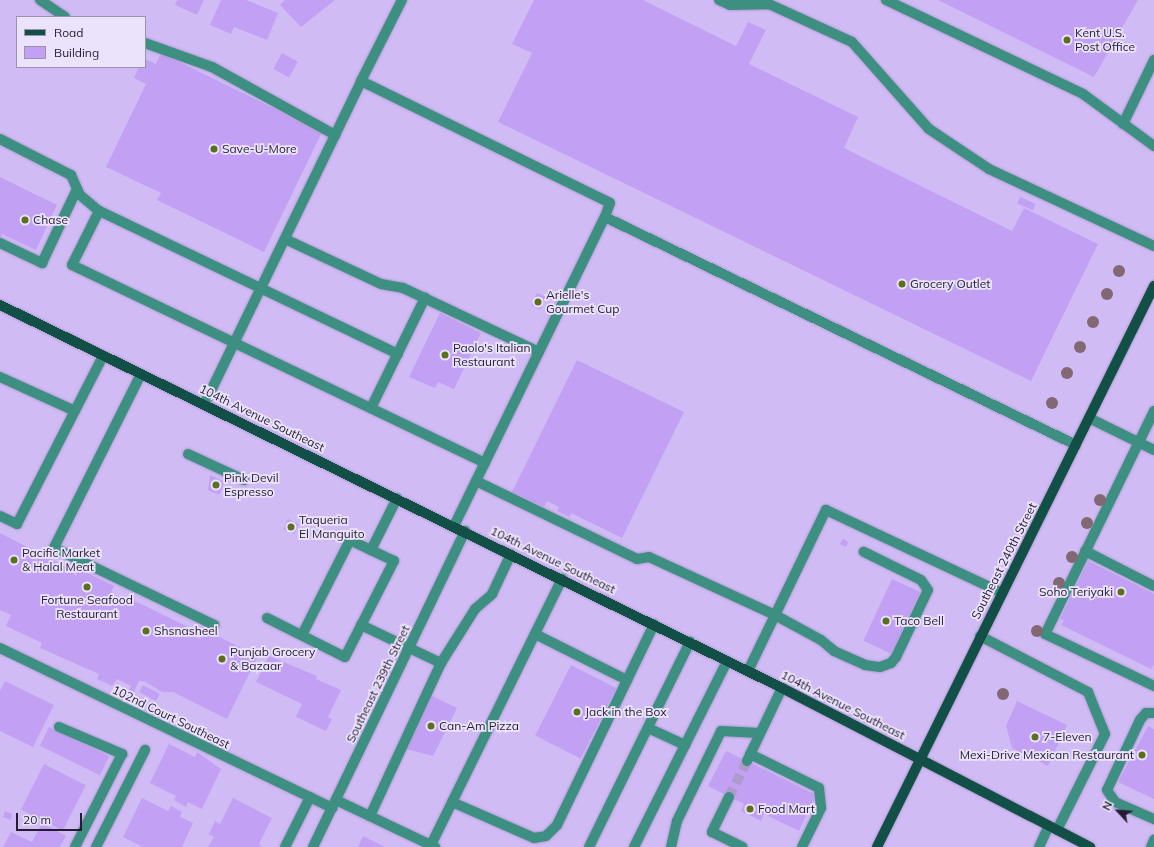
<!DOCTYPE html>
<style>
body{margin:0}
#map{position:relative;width:1154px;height:847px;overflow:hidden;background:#d0bbf5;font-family:Mulish,sans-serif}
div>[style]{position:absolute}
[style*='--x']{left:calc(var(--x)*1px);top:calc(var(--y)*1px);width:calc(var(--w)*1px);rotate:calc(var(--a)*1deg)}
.building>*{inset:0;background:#c2a1f4;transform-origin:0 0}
.minor-tunnel>*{height:10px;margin-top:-5px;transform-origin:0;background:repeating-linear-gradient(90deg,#ae9bce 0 10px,transparent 0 15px)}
.roads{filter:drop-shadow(0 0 1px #ae9bce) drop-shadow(0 0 1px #ae9bce)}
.minor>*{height:10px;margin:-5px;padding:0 5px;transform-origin:5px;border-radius:5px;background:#3d8f82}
.major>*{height:10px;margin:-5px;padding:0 5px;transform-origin:5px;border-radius:5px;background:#124f46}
.trees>*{width:12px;height:12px;margin:-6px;border-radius:50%;background:#826872}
.dots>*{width:11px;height:11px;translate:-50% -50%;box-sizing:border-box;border:2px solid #ebe3fb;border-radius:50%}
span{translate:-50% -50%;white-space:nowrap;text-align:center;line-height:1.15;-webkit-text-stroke:3.5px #ebe3fb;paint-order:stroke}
.poi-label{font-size:12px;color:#251c32}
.left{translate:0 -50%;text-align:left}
.right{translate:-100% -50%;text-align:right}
.street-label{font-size:12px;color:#251c32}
.legend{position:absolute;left:16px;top:16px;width:130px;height:52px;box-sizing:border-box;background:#ebe3fb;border:1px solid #9c93ab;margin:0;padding:5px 7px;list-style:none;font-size:12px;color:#251c32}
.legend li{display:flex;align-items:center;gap:8px;height:20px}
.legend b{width:20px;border:1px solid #9c93ab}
.north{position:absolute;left:1098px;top:791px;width:40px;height:40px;-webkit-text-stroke:3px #ebe3fb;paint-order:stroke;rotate:296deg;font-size:11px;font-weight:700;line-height:16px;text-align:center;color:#251c32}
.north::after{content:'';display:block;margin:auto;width:14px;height:18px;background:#251c32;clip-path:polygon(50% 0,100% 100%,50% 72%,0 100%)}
.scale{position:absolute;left:16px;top:813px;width:66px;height:18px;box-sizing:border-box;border:2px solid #251c32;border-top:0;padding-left:5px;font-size:12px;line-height:14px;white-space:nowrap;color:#251c32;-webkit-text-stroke:3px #ebe3fb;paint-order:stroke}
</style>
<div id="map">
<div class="building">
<div style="clip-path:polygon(177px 0,204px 0,197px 15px,175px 5px)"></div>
<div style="clip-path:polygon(221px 0,246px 0,278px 13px,267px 40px,234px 27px,231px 34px,210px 25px)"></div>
<div style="clip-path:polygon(285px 0,335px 0,301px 27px,280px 5px)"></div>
<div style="clip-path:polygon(534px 0,643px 0,736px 46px,748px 22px,766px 30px,749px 64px,858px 117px,844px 148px,1012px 231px,1024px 208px,1098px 244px,1031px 381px,498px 122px,532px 53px,512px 44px)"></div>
<div style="clip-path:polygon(938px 0,1138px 0,1094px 77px)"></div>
<div style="clip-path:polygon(161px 53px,322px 132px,264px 252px,157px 200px,161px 193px,106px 167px,146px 84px,134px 78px,139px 67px,145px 67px,145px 59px,156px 64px)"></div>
<div style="left:282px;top:53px;width:18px;height:18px;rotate:29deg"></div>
<div style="clip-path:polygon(0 177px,57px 205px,36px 250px,2px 234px,0 239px)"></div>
<div style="left:1020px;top:197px;width:17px;height:7px;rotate:24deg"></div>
<div style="left:537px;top:293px;width:10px;height:14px;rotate:24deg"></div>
<div style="clip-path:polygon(440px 313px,481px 333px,454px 389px,438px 382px,435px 388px,409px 377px)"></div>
<div style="clip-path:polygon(577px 360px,684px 412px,622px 538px,571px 513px,570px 517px,557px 511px,559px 507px,547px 501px,544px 507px,512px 492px)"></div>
<div style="clip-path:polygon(210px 475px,225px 482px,219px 495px,208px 490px)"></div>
<div style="left:288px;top:519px;width:12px;height:11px;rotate:24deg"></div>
<div style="clip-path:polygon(0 533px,74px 571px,75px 577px,79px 569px,114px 586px,110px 595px,135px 601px,194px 630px,191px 635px,200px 639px,205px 630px,258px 656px,227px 719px,173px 692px,162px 692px,144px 681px,139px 681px,134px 692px,129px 690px,131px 686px,117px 679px,112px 686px,97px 679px,99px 674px,40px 648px,42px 643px,6px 626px,11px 615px,0 610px)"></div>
<div style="clip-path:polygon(843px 539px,848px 542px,846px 547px,840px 544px)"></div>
<div style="clip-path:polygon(1088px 561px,1154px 594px,1154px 664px,1151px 669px,1061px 625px,1064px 620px,1060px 619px)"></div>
<div style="left:892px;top:579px;width:31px;height:68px;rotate:25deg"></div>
<div style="clip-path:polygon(269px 656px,317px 676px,316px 679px,341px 690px,328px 717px,332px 719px,326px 731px,296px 717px,302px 704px,256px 682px)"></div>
<div style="left:571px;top:665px;width:51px;height:79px;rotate:27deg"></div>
<div style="clip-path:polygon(5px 681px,54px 705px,33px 747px,0 731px,0 691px)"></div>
<div style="left:143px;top:685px;width:19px;height:8px;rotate:28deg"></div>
<div style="clip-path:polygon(430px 695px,457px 708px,433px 756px,406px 749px)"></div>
<div style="clip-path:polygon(1017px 701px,1067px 725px,1048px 766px,1012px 748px,1006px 726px)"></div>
<div style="clip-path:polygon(1148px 726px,1154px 729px,1154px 799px,1118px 782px)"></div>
<div style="left:49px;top:727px;width:67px;height:21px;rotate:26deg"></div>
<div style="clip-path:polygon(169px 744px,195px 757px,197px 752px,221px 769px,202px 809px,188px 802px,186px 807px,174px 800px,176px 796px,150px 783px)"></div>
<div style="clip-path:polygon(726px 751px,816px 795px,799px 831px,764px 814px,761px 821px,741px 811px,744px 804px,708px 786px)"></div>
<div style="left:44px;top:764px;width:47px;height:51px;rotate:27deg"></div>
<div style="clip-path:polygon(142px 798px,168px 811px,171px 806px,182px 812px,180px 817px,193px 823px,182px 847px,143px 847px,123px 837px)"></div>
<div style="clip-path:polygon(233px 798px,272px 818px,259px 844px,262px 847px,208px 847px,214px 837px,209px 834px,215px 821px,220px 824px)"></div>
<div style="clip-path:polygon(5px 811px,12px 814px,11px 820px,3px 817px)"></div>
<div style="clip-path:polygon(42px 823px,66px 836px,60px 847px,3px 847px,11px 832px,32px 842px)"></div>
<div style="clip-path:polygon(363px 836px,385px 847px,358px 847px)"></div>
</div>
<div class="minor-tunnel">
<div style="--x:729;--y:797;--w:40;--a:-63.4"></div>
</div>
<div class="roads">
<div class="minor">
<div style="--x:40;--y:0;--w:30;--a:34"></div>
<div style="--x:719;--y:0;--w:12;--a:24"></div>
<div style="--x:730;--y:5;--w:39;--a:-1"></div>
<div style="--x:769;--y:4;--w:91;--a:24.6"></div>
<div style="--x:852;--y:42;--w:116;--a:48.5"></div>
<div style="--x:929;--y:129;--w:72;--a:33.7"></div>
<div style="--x:989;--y:169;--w:182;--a:25"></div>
<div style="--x:886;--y:0;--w:218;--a:25.5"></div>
<div style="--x:1083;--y:94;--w:88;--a:36.2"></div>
<div style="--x:145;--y:43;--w:71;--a:19.7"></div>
<div style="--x:212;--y:67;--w:141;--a:28.9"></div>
<div style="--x:361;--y:81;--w:91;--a:-63.2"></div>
<div style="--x:1123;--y:124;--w:71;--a:-64.2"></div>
<div style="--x:0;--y:139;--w:80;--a:26.9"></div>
<div style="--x:71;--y:175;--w:22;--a:66"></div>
<div style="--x:80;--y:195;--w:25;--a:40"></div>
<div style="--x:285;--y:239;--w:106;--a:25.1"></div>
<div style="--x:381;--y:284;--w:22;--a:10"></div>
<div style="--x:403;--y:288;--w:150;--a:25.2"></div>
<div style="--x:0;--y:243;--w:47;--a:25.5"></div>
<div style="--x:42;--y:263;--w:82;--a:-64.7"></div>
<div style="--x:398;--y:354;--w:331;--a:-154.4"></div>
<div style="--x:99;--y:211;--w:60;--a:116.6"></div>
<div style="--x:72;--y:265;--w:458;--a:25.6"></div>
<div style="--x:141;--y:374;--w:195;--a:116.6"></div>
<div style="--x:54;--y:548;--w:178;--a:25.7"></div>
<div style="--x:0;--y:377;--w:82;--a:24.4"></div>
<div style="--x:204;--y:405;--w:360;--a:-64.1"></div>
<div style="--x:361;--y:81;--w:277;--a:26.1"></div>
<div style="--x:610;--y:203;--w:15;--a:110"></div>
<div style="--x:371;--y:408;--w:123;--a:-63.9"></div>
<div style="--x:1154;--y:411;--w:248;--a:116"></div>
<div style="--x:1045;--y:634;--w:121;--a:25.5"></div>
<div style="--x:1089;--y:418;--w:72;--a:26.2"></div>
<div style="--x:188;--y:454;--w:62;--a:24.9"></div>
<div style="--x:476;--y:481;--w:179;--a:25.8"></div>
<div style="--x:637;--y:559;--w:12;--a:-9"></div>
<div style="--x:649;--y:557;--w:139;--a:24.7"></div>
<div style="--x:775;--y:615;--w:52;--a:28.5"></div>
<div style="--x:821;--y:640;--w:17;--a:40"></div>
<div style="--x:834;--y:651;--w:34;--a:24"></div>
<div style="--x:865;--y:665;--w:15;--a:8"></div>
<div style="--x:880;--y:667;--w:12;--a:-20"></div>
<div style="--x:891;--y:663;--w:8;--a:-50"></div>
<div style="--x:896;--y:657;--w:74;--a:-64.5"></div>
<div style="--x:928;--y:590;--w:12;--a:-125"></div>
<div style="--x:921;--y:580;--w:64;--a:-153.8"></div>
<div style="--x:0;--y:516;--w:19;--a:25"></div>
<div style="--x:17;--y:524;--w:189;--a:-62.9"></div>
<div style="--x:454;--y:526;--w:344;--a:-64"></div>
<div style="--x:605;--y:217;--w:523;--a:25.83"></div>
<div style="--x:371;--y:550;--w:58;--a:-63.4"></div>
<div style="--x:1085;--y:551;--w:77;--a:26.9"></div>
<div style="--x:267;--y:618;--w:87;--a:26.6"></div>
<div style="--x:345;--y:657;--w:108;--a:-63"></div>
<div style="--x:394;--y:561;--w:49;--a:-154.5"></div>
<div style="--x:350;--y:540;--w:106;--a:116.8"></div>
<div style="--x:361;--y:625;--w:89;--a:25.4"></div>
<div style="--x:535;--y:634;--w:103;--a:26.6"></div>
<div style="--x:980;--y:636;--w:122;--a:27.4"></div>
<div style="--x:1088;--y:692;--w:45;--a:68"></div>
<div style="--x:1105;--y:734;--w:107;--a:116.6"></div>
<div style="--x:0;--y:648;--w:369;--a:25.7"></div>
<div style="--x:748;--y:671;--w:179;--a:-64.2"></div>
<div style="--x:826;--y:510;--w:195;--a:25.2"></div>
<div style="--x:1154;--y:713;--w:8;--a:180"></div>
<div style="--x:1146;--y:713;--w:9;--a:131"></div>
<div style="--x:1140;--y:720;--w:77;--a:115.2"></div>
<div style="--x:1107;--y:790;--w:14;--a:56"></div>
<div style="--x:1115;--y:802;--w:43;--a:23.6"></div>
<div style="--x:59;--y:727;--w:69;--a:23.2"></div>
<div style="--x:122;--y:754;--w:104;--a:116.8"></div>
<div style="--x:648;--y:728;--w:41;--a:24.7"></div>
<div style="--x:750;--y:754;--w:77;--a:26.2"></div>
<div style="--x:819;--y:788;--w:20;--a:84"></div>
<div style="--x:821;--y:808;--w:43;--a:116"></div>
<div style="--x:747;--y:761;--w:81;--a:-64.4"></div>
<div style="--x:729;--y:797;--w:39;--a:116"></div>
<div style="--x:712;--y:832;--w:34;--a:26"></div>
<div style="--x:336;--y:800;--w:110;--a:25.4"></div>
<div style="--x:452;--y:802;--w:90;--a:23.7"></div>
<div style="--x:534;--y:838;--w:12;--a:-9"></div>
<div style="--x:546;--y:836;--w:16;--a:-45"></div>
<div style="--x:557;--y:825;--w:223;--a:-64.2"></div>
<div style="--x:370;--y:816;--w:169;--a:-65.1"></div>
<div style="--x:441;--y:663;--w:64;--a:-57.8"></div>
<div style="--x:475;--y:609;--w:23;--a:-41"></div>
<div style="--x:492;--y:594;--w:44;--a:-64.6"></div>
<div style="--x:431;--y:845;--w:297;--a:-63.8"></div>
<div style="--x:96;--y:847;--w:109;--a:-63.2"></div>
<div style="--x:285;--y:847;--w:56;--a:-63.4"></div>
<div style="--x:313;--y:847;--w:351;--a:-64.3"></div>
<div style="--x:589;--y:847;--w:229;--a:-63.8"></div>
<div style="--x:634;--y:847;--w:208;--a:-63.4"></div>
<div style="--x:671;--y:847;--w:27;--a:-77"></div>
<div style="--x:677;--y:821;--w:100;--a:-63.9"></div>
<div style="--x:721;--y:731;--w:39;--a:3"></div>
<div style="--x:1039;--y:847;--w:23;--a:-65"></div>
<div style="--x:1151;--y:847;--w:8;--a:-67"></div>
</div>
<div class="major">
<div style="--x:0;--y:305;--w:871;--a:26.09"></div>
<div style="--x:782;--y:688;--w:347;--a:27.3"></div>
<div style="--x:877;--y:847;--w:626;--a:-63.72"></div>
</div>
</div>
<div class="trees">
<div style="left:1119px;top:271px"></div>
<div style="left:1107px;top:294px"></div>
<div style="left:1093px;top:322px"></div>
<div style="left:1080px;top:347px"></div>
<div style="left:1067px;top:373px"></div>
<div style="left:1052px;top:403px"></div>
<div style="left:1100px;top:500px"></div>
<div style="left:1087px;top:523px"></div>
<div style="left:1072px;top:557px"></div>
<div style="left:1059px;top:583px"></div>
<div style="left:1037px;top:631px"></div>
<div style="left:1003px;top:694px"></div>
</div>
<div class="dots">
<div style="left:1067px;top:40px;background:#5c6f1d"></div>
<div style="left:214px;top:149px;background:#5c6f1d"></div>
<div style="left:25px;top:220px;background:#5c6f1d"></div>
<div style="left:902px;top:284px;background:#5c6f1d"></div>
<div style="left:538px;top:302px;background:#5c6f1d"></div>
<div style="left:445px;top:355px;background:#5c6f1d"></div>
<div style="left:216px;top:485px;background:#5c6f1d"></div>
<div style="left:291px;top:527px;background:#5c6f1d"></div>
<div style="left:14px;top:560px;background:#5c6f1d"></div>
<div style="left:87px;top:587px;background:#5c6f1d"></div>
<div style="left:1121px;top:592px;background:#5c6f1d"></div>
<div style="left:886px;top:621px;background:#5c6f1d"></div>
<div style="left:146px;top:631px;background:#5c6f1d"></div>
<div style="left:222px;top:659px;background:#5c6f1d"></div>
<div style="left:577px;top:712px;background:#5c6f1d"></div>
<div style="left:431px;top:726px;background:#5c6f1d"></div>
<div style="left:1035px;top:737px;background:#5c6f1d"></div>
<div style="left:1142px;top:755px;background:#5c6f1d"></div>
<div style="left:750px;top:809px;background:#5c6f1d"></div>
</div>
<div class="poi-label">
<span class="left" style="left:1075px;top:40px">Kent U.S.<br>Post Office</span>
<span class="left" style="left:222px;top:149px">Save-U-More</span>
<span class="left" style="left:33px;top:220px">Chase</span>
<span class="left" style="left:910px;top:284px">Grocery Outlet</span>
<span class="left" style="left:546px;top:302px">Arielle's<br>Gourmet Cup</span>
<span class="left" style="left:453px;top:355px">Paolo's Italian<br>Restaurant</span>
<span class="left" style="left:224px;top:485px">Pink Devil<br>Espresso</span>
<span class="left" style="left:299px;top:527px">Taqueria<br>El Manguito</span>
<span class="left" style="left:22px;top:560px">Pacific Market<br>&amp; Halal Meat</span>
<span class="right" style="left:1113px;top:592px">Soho Teriyaki</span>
<span style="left:87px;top:607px">Fortune Seafood<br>Restaurant</span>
<span class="left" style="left:894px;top:621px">Taco Bell</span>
<span class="left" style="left:154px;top:631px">Shsnasheel</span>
<span class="left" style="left:230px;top:659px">Punjab Grocery<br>&amp; Bazaar</span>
<span class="left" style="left:585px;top:712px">Jack in the Box</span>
<span class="left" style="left:439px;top:726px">Can-Am Pizza</span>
<span class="left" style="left:1043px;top:737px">7-Eleven</span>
<span class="right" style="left:1134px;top:755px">Mexi-Drive Mexican Restaurant</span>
<span class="left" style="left:758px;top:809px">Food Mart</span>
</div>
<div class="street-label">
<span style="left:262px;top:418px;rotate:26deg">104th Avenue Southeast</span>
<span style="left:553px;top:560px;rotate:26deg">104th Avenue Southeast</span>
<span style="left:1004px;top:561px;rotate:-63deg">Southeast 240th Street</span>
<span style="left:378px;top:684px;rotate:-64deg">Southeast 239th Street</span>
<span style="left:843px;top:705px;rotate:27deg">104th Avenue Southeast</span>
<span style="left:171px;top:717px;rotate:26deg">102nd Court Southeast</span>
</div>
<ul class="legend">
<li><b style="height:5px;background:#124f46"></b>Road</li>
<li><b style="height:11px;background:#c2a1f4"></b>Building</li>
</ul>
<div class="north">N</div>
<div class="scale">20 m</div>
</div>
